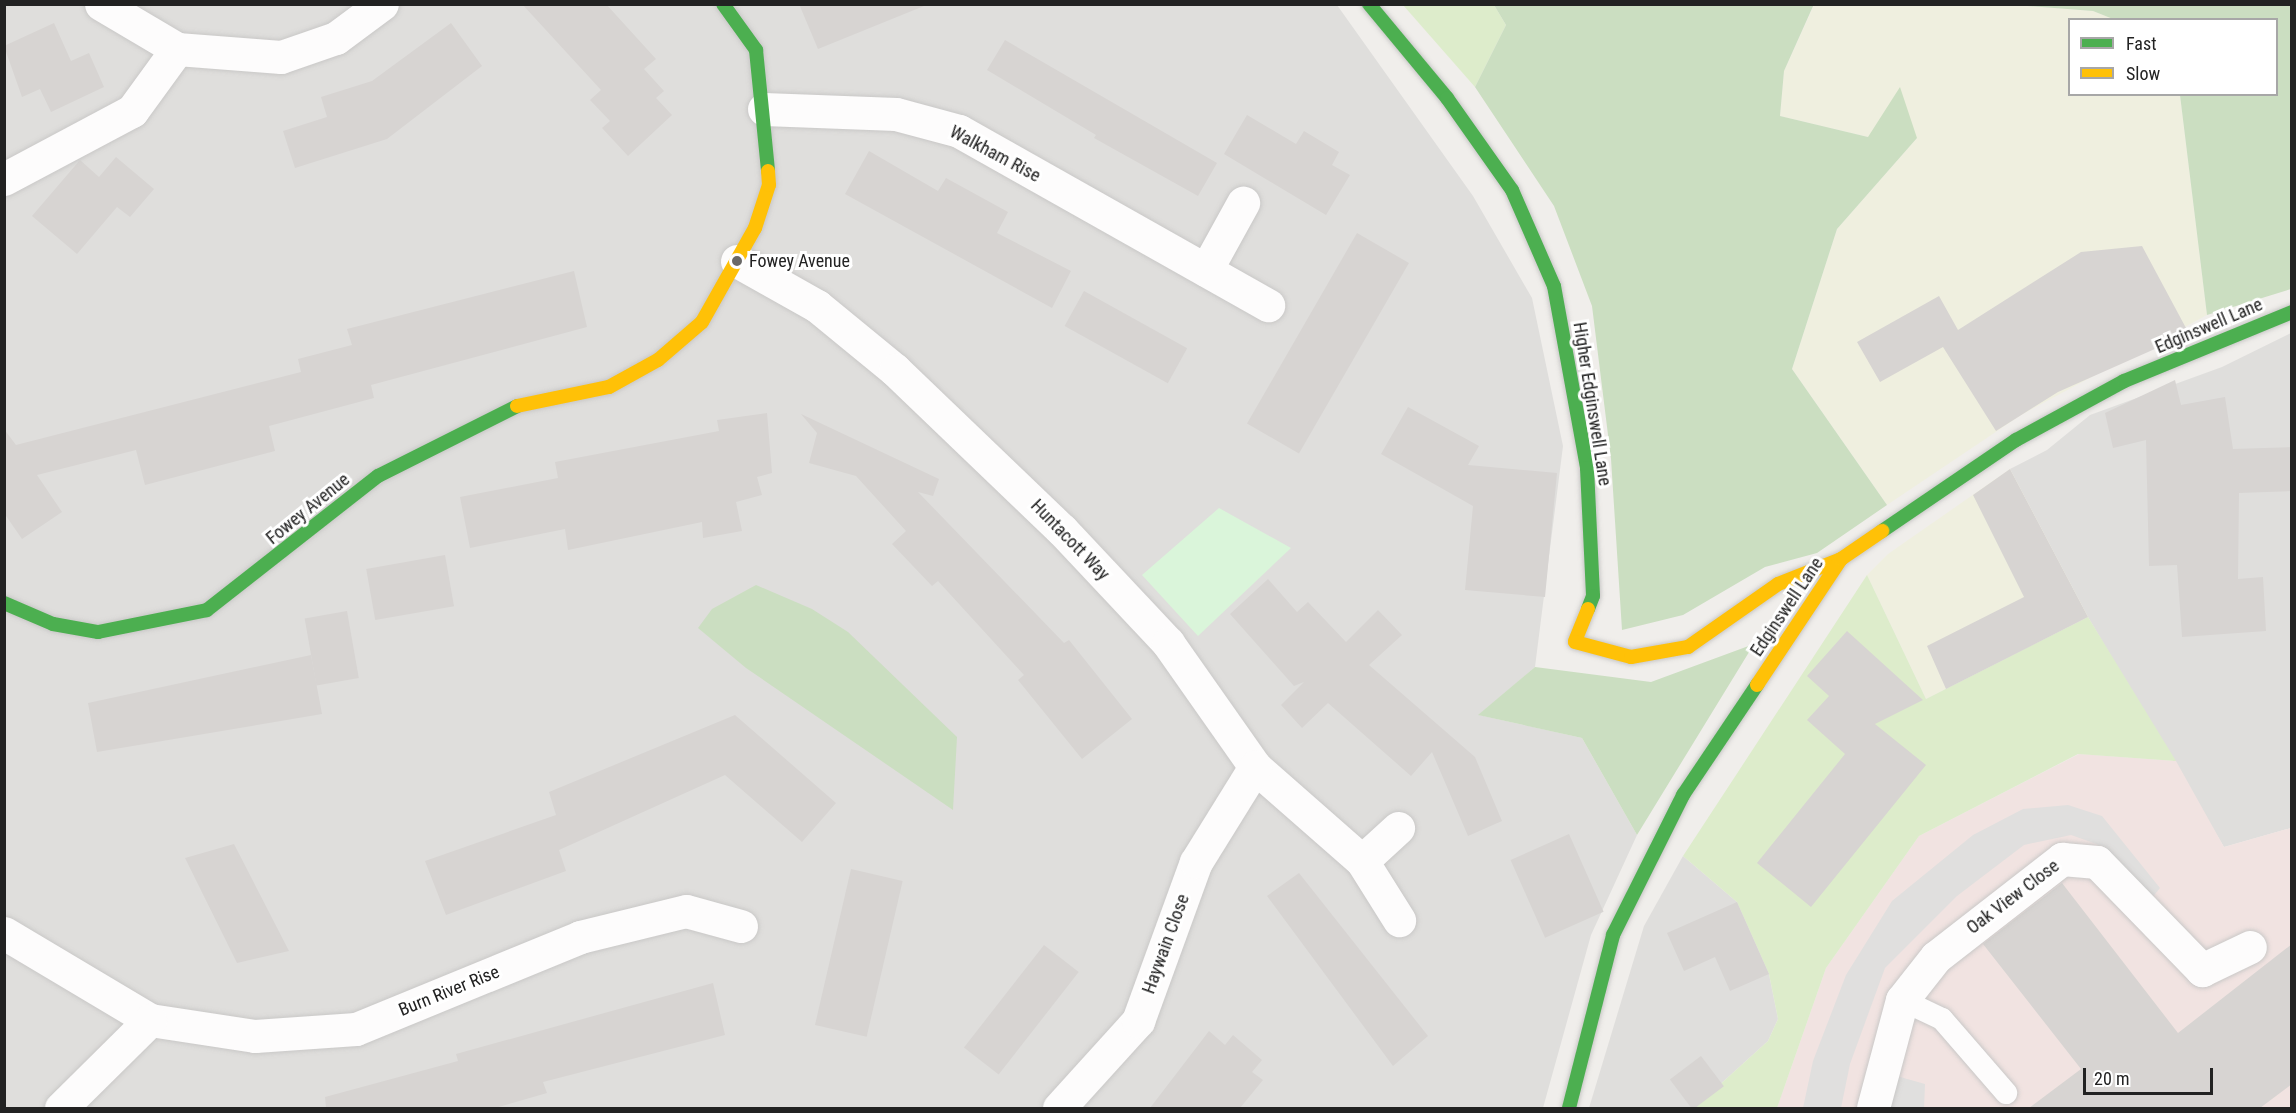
<!DOCTYPE html>
<style>
body{margin:0}
#map{position:relative;width:2296px;height:1113px;overflow:hidden;background:#f0eeeb;font-family:"Roboto Condensed",sans-serif}
div>[style]{position:absolute}
[style*='--x']{left:calc(var(--x)*1px);top:calc(var(--y)*1px);width:calc(var(--w)*1px);rotate:calc(var(--a)*1deg)}
.residential>*{inset:0;background:#dfdedc}
.commercial>*{inset:0;background:#f1e3e1}
.farmland>*{inset:0;background:#efefdf}
.grass>*{inset:0;background:#ddeccb}
.forest>*{inset:0;background:#cbdec1}
.park>*{inset:0;background:#daf5da}
.parking>*{inset:0;background:#e0dfde}
.building>*{inset:0;background:#d7d4d2;transform-origin:0 0}
.roads{filter:drop-shadow(0 0 2px #c9c8c7) drop-shadow(0 0 2px #c9c8c7)}
.lane>*{height:22px;margin:-11px;padding:0 11px;transform-origin:11px;border-radius:11px;background:#fdfcfc}
.street>*{height:33px;margin:-16.5px;padding:0 16.5px;transform-origin:16.5px;border-radius:16.5px;background:#fdfcfc}
.fast>*{height:14px;margin:-7px;padding:0 7px;transform-origin:7px;border-radius:7px;background:#4caf50}
.slow>*{height:14px;margin:-7px;padding:0 7px;transform-origin:7px;border-radius:7px;background:#ffc107}
.dots>*{width:16px;height:16px;translate:-50% -50%;box-sizing:border-box;border:3px solid #fff;border-radius:50%}
span{translate:-50% -50%;white-space:nowrap;text-align:center;line-height:1.15;-webkit-text-stroke:6px #fff;paint-order:stroke}
.street-label{font-size:18px;color:#222}
.poi-label{font-size:18px;color:#222}
.left{translate:0 -50%;text-align:left}
.frame{position:absolute;inset:0;border:6px solid #222;pointer-events:none}
.legend{position:absolute;left:2068px;top:18px;width:210px;height:78px;box-sizing:border-box;background:#fff;border:2px solid #a7a7a7;margin:0;padding:8px 10px;list-style:none;font-size:18px;color:#222}
.legend li{display:flex;align-items:center;gap:12px;height:30px}
.legend b{width:30px;border:2px solid #a7a7a7}
.scale{position:absolute;left:2083px;top:1068px;width:130px;height:27px;box-sizing:border-box;border:3px solid #222;border-top:0;padding-left:8px;font-size:18px;line-height:21px;white-space:nowrap;color:#222;-webkit-text-stroke:4px #fff;paint-order:stroke}
</style>
<div id="map">
<div class="residential">
<div style="clip-path:polygon(5px 5px,1337px 5px,1473px 196px,1532px 298px,1563px 446px,1535px 667px,1479px 715px,1582px 738px,1637px 835px,1591px 935px,1543px 1108px,5px 1108px)"></div>
<div style="clip-path:polygon(2291px 333px,2291px 828px,2224px 847px,2088px 617px,2010px 469px,2047px 450px,2090px 415px,2222px 367px)"></div>
<div style="clip-path:polygon(1683px 856px,1737px 902px,1769px 974px,1778px 1019px,1768px 1041px,1694px 1108px,1589px 1108px,1644px 926px)"></div>
</div>
<div class="commercial">
<div style="clip-path:polygon(2079px 754px,2176px 761px,2224px 847px,2291px 828px,2291px 1108px,1777px 1108px,1826px 968px,1919px 836px)"></div>
</div>
<div class="farmland">
<div style="clip-path:polygon(1814px 5px,2014px 5px,2093px 11px,2113px 19px,2070px 20px,2070px 94px,2180px 95px,2207px 315px,2021px 415px,1887px 505px,1792px 369px,1837px 229px,1917px 138px,1868px 137px,1780px 116px,1784px 71px)"></div>
<div style="clip-path:polygon(2010px 469px,2088px 617px,1926px 699px,1867px 575px,1888px 554px)"></div>
</div>
<div class="grass">
<div style="clip-path:polygon(1403px 5px,1494px 5px,1506px 25px,1475px 87px)"></div>
<div style="clip-path:polygon(1867px 575px,1926px 699px,2088px 617px,2176px 761px,2078px 754px,1919px 836px,1826px 968px,1777px 1108px,1694px 1108px,1768px 1041px,1778px 1019px,1769px 974px,1737px 902px,1683px 856px)"></div>
</div>
<div class="forest">
<div style="clip-path:polygon(1814px 4px,1784px 71px,1780px 116px,1868px 137px,1900px 87px,1917px 138px,1837px 229px,1792px 369px,1887px 505px,1817px 553px,1765px 567px,1683px 615px,1622px 630px,1611px 459px,1592px 306px,1554px 206px,1475px 87px,1506px 25px,1494px 5px)"></div>
<div style="clip-path:polygon(2014px 5px,2291px 5px,2291px 289px,2207px 315px,2180px 95px,2276px 94px,2276px 20px,2113px 19px,2093px 11px)"></div>
<div style="clip-path:polygon(756px 585px,812px 609px,848px 632px,957px 737px,953px 810px,746px 668px,698px 628px,712px 609px)"></div>
<div style="clip-path:polygon(1754px 644px,1637px 835px,1582px 738px,1478px 715px,1535px 667px,1651px 682px)"></div>
</div>
<div class="park">
<div style="clip-path:polygon(1219px 508px,1291px 548px,1198px 636px,1142px 575px)"></div>
</div>
<div class="parking">
<div style="clip-path:polygon(2068px 805px,2102px 816px,2160px 888px,2147px 904px,2105px 847px,2071px 835px,2024px 845px,1957px 896px,1885px 968px,1850px 1064px,1841px 1108px,1803px 1108px,1813px 1061px,1846px 975px,1892px 901px,1973px 835px,2023px 809px)"></div>
<div style="clip-path:polygon(1893px 1075px,1925px 1084px,1924px 1108px,1885px 1108px)"></div>
</div>
<div class="building">
<div style="clip-path:polygon(522px 4px,606px 4px,656px 59px,644px 69px,664px 91px,656px 98px,672px 115px,628px 156px,602px 128px,610px 121px,590px 100px,601px 90px)"></div>
<div style="clip-path:polygon(799px 4px,924px 4px,924px 6px,818px 49px)"></div>
<div style="clip-path:polygon(54px 23px,71px 61px,89px 53px,104px 87px,51px 112px,40px 89px,22px 97px,4px 46px)"></div>
<div style="clip-path:polygon(451px 23px,482px 66px,387px 139px,295px 168px,283px 131px,327px 117px,321px 97px,372px 81px)"></div>
<div style="clip-path:polygon(1005px 40px,1217px 163px,1198px 196px,1094px 138px,1096px 135px,987px 70px)"></div>
<div style="clip-path:polygon(1247px 115px,1296px 144px,1304px 131px,1339px 152px,1332px 165px,1350px 175px,1326px 215px,1224px 154px)"></div>
<div style="clip-path:polygon(869px 151px,938px 191px,946px 178px,1008px 212px,997px 233px,1071px 271px,1052px 308px,845px 194px)"></div>
<div style="clip-path:polygon(116px 157px,154px 189px,130px 217px,117px 207px,77px 254px,32px 216px,80px 160px,99px 177px)"></div>
<div style="left:1357px;top:233px;width:60px;height:220px;rotate:30deg"></div>
<div style="clip-path:polygon(2142px 246px,2186px 328px,2166px 344px,2058px 392px,1996px 431px,1943px 347px,1880px 382px,1857px 342px,1939px 296px,1958px 330px,2081px 252px)"></div>
<div style="clip-path:polygon(574px 271px,587px 327px,371px 385px,374px 398px,269px 426px,275px 451px,145px 485px,136px 450px,37px 475px,62px 512px,22px 539px,4px 513px,4px 429px,16px 445px,301px 372px,298px 359px,352px 345px,347px 329px)"></div>
<div style="left:1084px;top:291px;width:118px;height:40px;rotate:29deg"></div>
<div style="clip-path:polygon(2175px 380px,2181px 405px,2225px 397px,2233px 449px,2292px 447px,2292px 491px,2239px 493px,2238px 579px,2263px 577px,2266px 631px,2182px 637px,2177px 565px,2149px 566px,2146px 440px,2113px 448px,2105px 413px)"></div>
<div style="clip-path:polygon(1408px 407px,1479px 446px,1468px 465px,1557px 473px,1545px 597px,1465px 590px,1473px 506px,1381px 454px)"></div>
<div style="clip-path:polygon(767px 413px,772px 473px,757px 477px,762px 495px,736px 502px,742px 531px,703px 538px,702px 522px,568px 550px,565px 529px,470px 548px,460px 497px,558px 478px,555px 462px,719px 431px,717px 420px)"></div>
<div style="clip-path:polygon(801px 414px,939px 479px,933px 496px,918px 492px,1064px 643px,1069px 640px,1132px 719px,1082px 759px,1018px 680px,1024px 675px,938px 581px,932px 586px,892px 544px,906px 531px,856px 476px,809px 463px,817px 433px)"></div>
<div style="clip-path:polygon(2010px 469px,2088px 617px,1946px 689px,1927px 646px,2024px 597px,1973px 495px)"></div>
<div style="left:445px;top:555px;width:52px;height:80px;rotate:80deg"></div>
<div style="clip-path:polygon(1268px 579px,1297px 612px,1308px 602px,1346px 642px,1378px 610px,1402px 635px,1369px 665px,1475px 757px,1502px 821px,1468px 836px,1432px 752px,1411px 776px,1328px 703px,1302px 728px,1281px 705px,1304px 682px,1294px 686px,1230px 614px)"></div>
<div style="left:347px;top:611px;width:68px;height:43px;rotate:80deg"></div>
<div style="clip-path:polygon(1847px 631px,1923px 700px,1875px 724px,1926px 765px,1811px 907px,1757px 863px,1845px 754px,1807px 720px,1829px 696px,1807px 676px)"></div>
<div style="clip-path:polygon(311px 655px,322px 714px,97px 752px,88px 703px)"></div>
<div style="clip-path:polygon(735px 715px,836px 803px,802px 842px,725px 775px,559px 850px,566px 871px,446px 915px,425px 861px,556px 815px,549px 792px)"></div>
<div style="left:1569px;top:834px;width:85px;height:64px;rotate:66deg"></div>
<div style="clip-path:polygon(234px 844px,289px 951px,237px 963px,185px 858px)"></div>
<div style="left:851px;top:869px;width:53px;height:160px;rotate:13deg"></div>
<div style="clip-path:polygon(1299px 873px,1428px 1036px,1393px 1066px,1267px 896px)"></div>
<div style="clip-path:polygon(2062px 883px,2178px 1033px,2292px 944px,2292px 1084px,2260px 1108px,2029px 1108px,2081px 1069px,1983px 944px)"></div>
<div style="clip-path:polygon(1737px 902px,1769px 974px,1730px 991px,1715px 957px,1684px 971px,1667px 933px)"></div>
<div style="left:1044px;top:945px;width:44px;height:130px;rotate:38deg"></div>
<div style="clip-path:polygon(713px 983px,725px 1035px,543px 1082px,547px 1093px,495px 1108px,326px 1108px,325px 1097px,458px 1061px,456px 1054px)"></div>
<div style="clip-path:polygon(1209px 1031px,1225px 1045px,1233px 1035px,1262px 1060px,1252px 1072px,1263px 1080px,1240px 1108px,1150px 1108px)"></div>
<div style="left:1701px;top:1056px;width:38px;height:39px;rotate:53deg"></div>
</div>
<div class="roads">
<div class="lane">
<div style="--x:1902;--y:1000;--w:44;--a:25.4"></div>
<div style="--x:1942;--y:1019;--w:98;--a:49.1"></div>
</div>
<div class="street">
<div style="--x:101;--y:4;--w:88;--a:30.6"></div>
<div style="--x:177;--y:49;--w:104;--a:4.4"></div>
<div style="--x:281;--y:57;--w:58;--a:-19.1"></div>
<div style="--x:336;--y:38;--w:57;--a:-36.5"></div>
<div style="--x:764;--y:109;--w:132;--a:2.2"></div>
<div style="--x:896;--y:114;--w:65;--a:15.1"></div>
<div style="--x:959;--y:131;--w:355;--a:29.4"></div>
<div style="--x:4;--y:179;--w:145;--a:-28"></div>
<div style="--x:132;--y:111;--w:77;--a:-54"></div>
<div style="--x:737;--y:261;--w:92;--a:29.4"></div>
<div style="--x:817;--y:306;--w:101;--a:39.4"></div>
<div style="--x:895;--y:370;--w:231;--a:43.8"></div>
<div style="--x:1062;--y:530;--w:155;--a:46.8"></div>
<div style="--x:1168;--y:643;--w:151;--a:54.9"></div>
<div style="--x:1255;--y:767;--w:142;--a:41.3"></div>
<div style="--x:1362;--y:861;--w:70;--a:57.9"></div>
<div style="--x:1206;--y:270;--w:77;--a:-61.1"></div>
<div style="--x:1362;--y:861;--w:49;--a:-42.5"></div>
<div style="--x:4;--y:933;--w:170;--a:30.8"></div>
<div style="--x:150;--y:1020;--w:106;--a:8.7"></div>
<div style="--x:255;--y:1036;--w:101;--a:-4"></div>
<div style="--x:356;--y:1029;--w:242;--a:-22.3"></div>
<div style="--x:580;--y:937;--w:109;--a:-13.8"></div>
<div style="--x:686;--y:911;--w:57;--a:15.3"></div>
<div style="--x:61;--y:1108;--w:125;--a:-44.7"></div>
<div style="--x:1059;--y:1108;--w:118;--a:-47.8"></div>
<div style="--x:1138;--y:1021;--w:169;--a:-70"></div>
<div style="--x:1196;--y:862;--w:112;--a:-58.2"></div>
<div style="--x:1873;--y:1108;--w:112;--a:-75"></div>
<div style="--x:1902;--y:1000;--w:55;--a:-51.7"></div>
<div style="--x:1936;--y:957;--w:160;--a:-37.9"></div>
<div style="--x:2062;--y:859;--w:35;--a:5"></div>
<div style="--x:2097;--y:862;--w:151;--a:45.8"></div>
<div style="--x:2202;--y:970;--w:53;--a:-25.6"></div>
</div>
<div class="fast">
<div style="--x:723;--y:4;--w:57;--a:54.3"></div>
<div style="--x:756;--y:50;--w:122;--a:84.3"></div>
<div style="--x:1369;--y:4;--w:122;--a:50.3"></div>
<div style="--x:1447;--y:98;--w:113;--a:54.8"></div>
<div style="--x:1512;--y:190;--w:105;--a:66.4"></div>
<div style="--x:1554;--y:286;--w:185;--a:79.7"></div>
<div style="--x:1587;--y:468;--w:128;--a:87.3"></div>
<div style="--x:1593;--y:596;--w:14;--a:111"></div>
<div style="--x:1882;--y:531;--w:162;--a:-34.2"></div>
<div style="--x:2016;--y:440;--w:123;--a:-28.6"></div>
<div style="--x:2124;--y:381;--w:182;--a:-22.3"></div>
<div style="--x:4;--y:603;--w:53;--a:23.2"></div>
<div style="--x:53;--y:624;--w:46;--a:10.1"></div>
<div style="--x:98;--y:632;--w:111;--a:-11.4"></div>
<div style="--x:207;--y:610;--w:217;--a:-38.1"></div>
<div style="--x:378;--y:476;--w:156;--a:-26.7"></div>
<div style="--x:1569;--y:1108;--w:179;--a:-75.7"></div>
<div style="--x:1613;--y:935;--w:157;--a:-63.4"></div>
<div style="--x:1683;--y:795;--w:133;--a:-56.1"></div>
</div>
<div class="slow">
<div style="--x:517;--y:406;--w:94;--a:-11.7"></div>
<div style="--x:609;--y:387;--w:56;--a:-28.9"></div>
<div style="--x:658;--y:360;--w:58;--a:-40.8"></div>
<div style="--x:702;--y:322;--w:108;--a:-60.6"></div>
<div style="--x:755;--y:228;--w:45;--a:-72"></div>
<div style="--x:769;--y:185;--w:14;--a:-94"></div>
<div style="--x:1588;--y:609;--w:35;--a:112"></div>
<div style="--x:1575;--y:642;--w:58;--a:15"></div>
<div style="--x:1631;--y:657;--w:58;--a:-10"></div>
<div style="--x:1688;--y:647;--w:110;--a:-35"></div>
<div style="--x:1778;--y:584;--w:68;--a:-21.6"></div>
<div style="--x:1757;--y:685;--w:151;--a:-56.3"></div>
<div style="--x:1841;--y:559;--w:50;--a:-34.3"></div>
</div>
</div>
<div class="dots">
<div style="left:737px;top:261px;background:#6a6968"></div>
</div>
<div class="street-label">
<span style="left:995px;top:154px;rotate:28deg">Walkham Rise</span>
<span style="left:2209px;top:326px;rotate:-23deg">Edginswell Lane</span>
<span style="left:1592px;top:404px;rotate:81deg">Higher Edginswell Lane</span>
<span style="left:308px;top:509px;rotate:-39deg">Fowey Avenue</span>
<span style="left:1070px;top:540px;rotate:46deg">Huntacott Way</span>
<span style="left:1787px;top:607px;rotate:-56deg">Edginswell Lane</span>
<span style="left:2013px;top:897px;rotate:-37deg">Oak View Close</span>
<span style="left:1166px;top:944px;rotate:-70deg">Haywain Close</span>
<span style="left:449px;top:991px;rotate:-22deg">Burn River Rise</span>
</div>
<div class="poi-label">
<span class="left" style="left:749px;top:261px">Fowey Avenue</span>
</div>
<div class="frame"></div>
<ul class="legend">
<li><b style="height:8px;background:#4caf50"></b>Fast</li>
<li><b style="height:8px;background:#ffc107"></b>Slow</li>
</ul>
<div class="scale">20 m</div>
</div>
